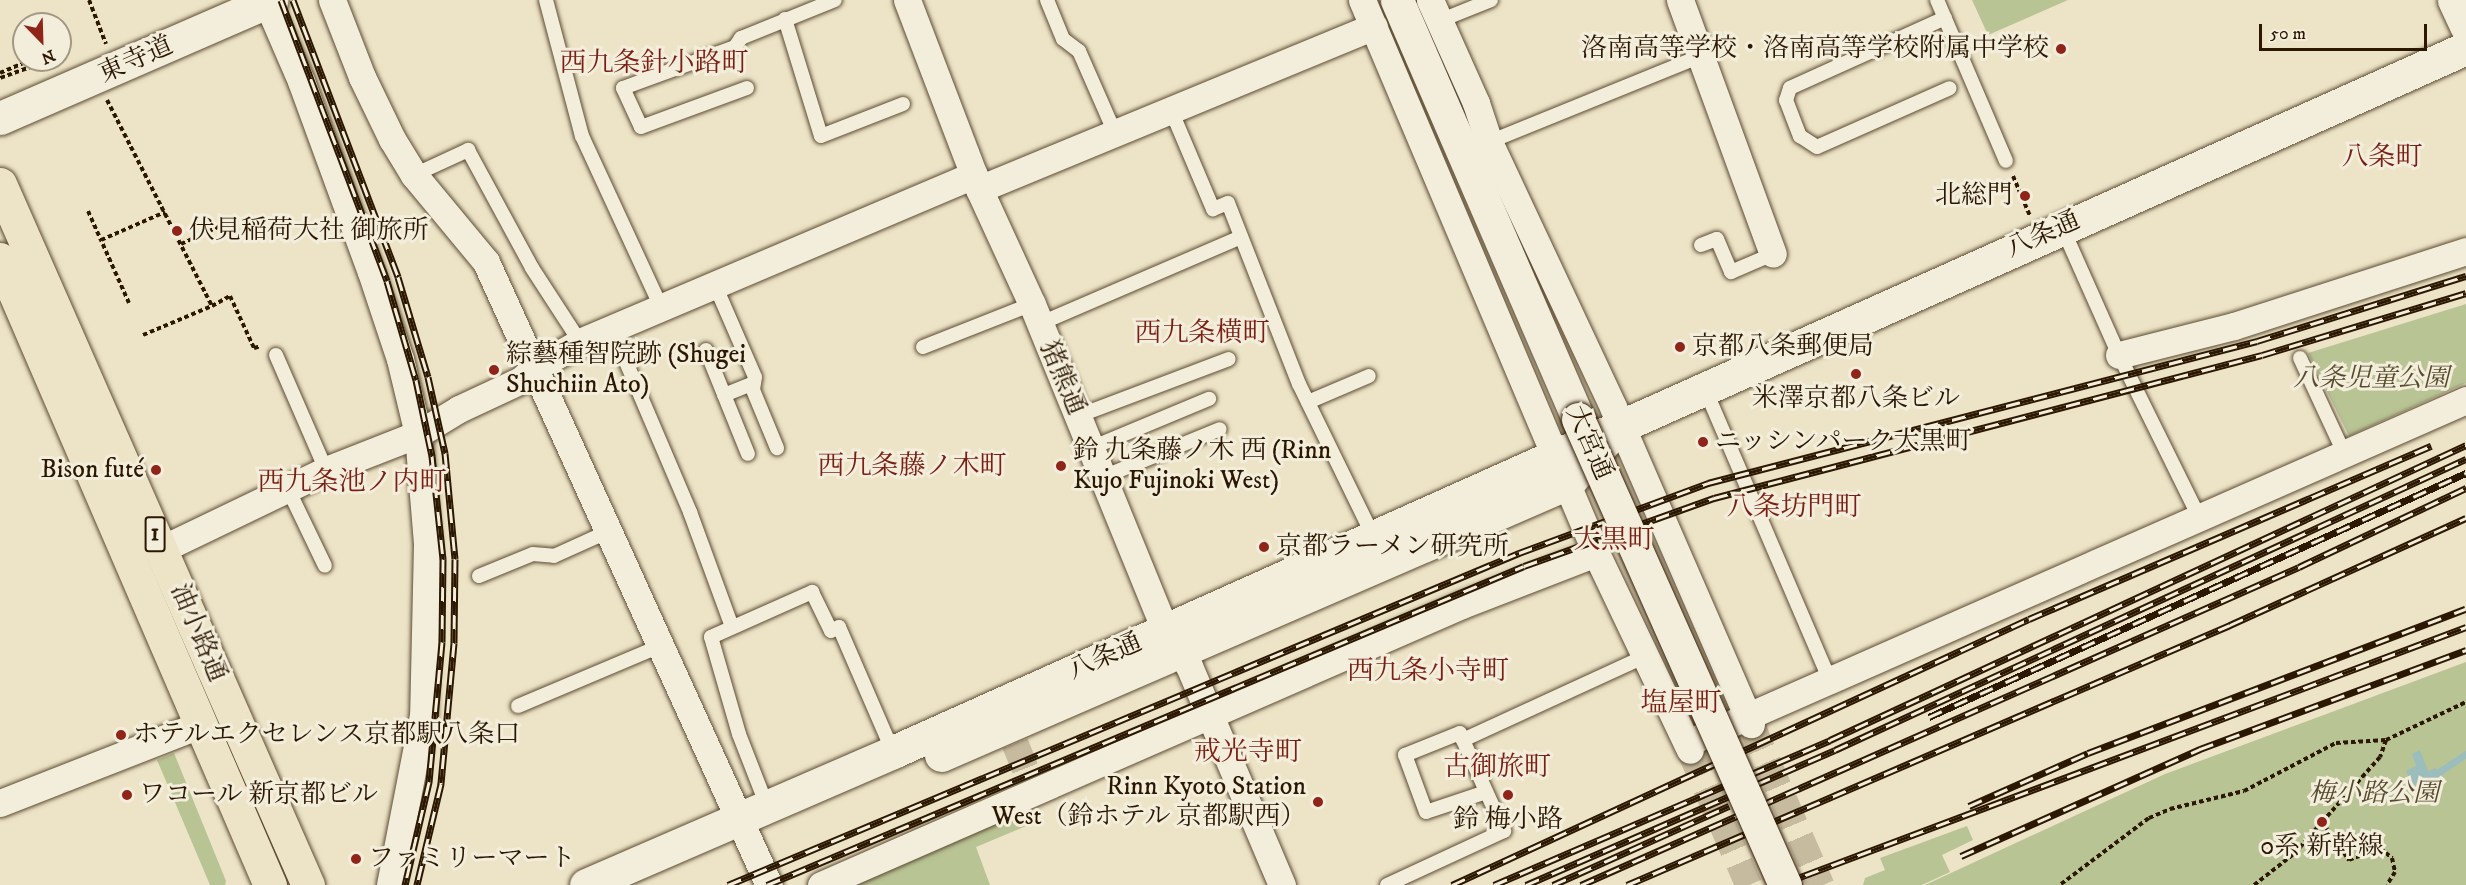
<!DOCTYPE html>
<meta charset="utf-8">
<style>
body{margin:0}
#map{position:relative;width:2466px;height:885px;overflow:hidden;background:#ede4c7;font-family:"IM FELL DW Pica","Noto Serif JP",serif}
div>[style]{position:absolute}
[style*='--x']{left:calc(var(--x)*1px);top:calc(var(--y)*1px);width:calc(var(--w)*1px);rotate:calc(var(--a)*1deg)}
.green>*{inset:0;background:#b9c495}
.water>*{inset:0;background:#9bbdbc}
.stream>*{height:7px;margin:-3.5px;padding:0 3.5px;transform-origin:3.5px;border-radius:3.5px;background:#9bbdbc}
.street-tunnel>*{height:27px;margin-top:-13.5px;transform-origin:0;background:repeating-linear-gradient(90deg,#c6bb9f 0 27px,transparent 0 41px)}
.path>*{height:4px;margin-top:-2px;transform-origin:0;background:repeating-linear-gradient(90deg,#2c1800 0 4.5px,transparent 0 7.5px)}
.roads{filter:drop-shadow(0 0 2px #5c4b32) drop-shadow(0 0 2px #5c4b32)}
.lane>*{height:14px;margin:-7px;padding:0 7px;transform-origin:7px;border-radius:7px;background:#f3eddb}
.street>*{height:27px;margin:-13.5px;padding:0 13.5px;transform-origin:13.5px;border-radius:13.5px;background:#f3eddb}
.secondary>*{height:33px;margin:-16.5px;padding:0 16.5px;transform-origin:16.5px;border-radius:16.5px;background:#f3eddb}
.highway>*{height:33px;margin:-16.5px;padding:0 16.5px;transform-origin:16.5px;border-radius:16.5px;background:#ede4c7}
.rail>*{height:7px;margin-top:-3.5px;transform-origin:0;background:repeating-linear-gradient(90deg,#f3eddb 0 14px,#2c1800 0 28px);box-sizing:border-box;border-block:2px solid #2c1800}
.bridges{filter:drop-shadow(0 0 2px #2c1800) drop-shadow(0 0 2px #2c1800)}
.secondary-bridge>*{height:33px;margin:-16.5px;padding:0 16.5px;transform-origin:16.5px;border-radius:16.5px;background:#f3eddb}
.dots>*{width:16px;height:16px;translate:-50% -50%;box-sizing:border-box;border:3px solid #f3eddb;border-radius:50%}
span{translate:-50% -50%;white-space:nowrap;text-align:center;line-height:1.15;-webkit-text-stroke:6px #f3eddb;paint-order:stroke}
.shield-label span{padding:2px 4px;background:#f3eddb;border:2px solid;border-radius:4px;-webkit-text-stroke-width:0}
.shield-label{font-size:24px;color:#2c1800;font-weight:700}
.poi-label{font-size:26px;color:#2c1800}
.right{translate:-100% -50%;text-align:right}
.left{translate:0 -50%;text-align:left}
.street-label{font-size:26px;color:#2c1800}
.park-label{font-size:26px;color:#564c2d;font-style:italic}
.neighbourhood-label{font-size:27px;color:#7a1f14}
.north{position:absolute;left:12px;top:12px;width:60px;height:60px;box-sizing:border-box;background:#f3eddb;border:2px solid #a39883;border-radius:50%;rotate:157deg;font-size:16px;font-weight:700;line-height:24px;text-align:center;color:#2c1800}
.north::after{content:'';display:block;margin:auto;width:21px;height:27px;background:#8f2418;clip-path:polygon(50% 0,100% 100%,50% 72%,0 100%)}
.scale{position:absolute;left:2259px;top:24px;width:168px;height:27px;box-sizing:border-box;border:3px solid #2c1800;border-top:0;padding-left:8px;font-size:18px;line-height:21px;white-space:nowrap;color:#2c1800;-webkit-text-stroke:4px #f3eddb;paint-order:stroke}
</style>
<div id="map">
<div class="green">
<div style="clip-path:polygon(1972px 0,2068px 0,1988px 35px)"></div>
<div style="clip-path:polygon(2466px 304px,2466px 383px,2349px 436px,2308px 353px)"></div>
<div style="clip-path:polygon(2466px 662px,2466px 885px,1925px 885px,2165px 774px)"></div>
<div style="clip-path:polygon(174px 753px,226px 881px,225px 885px,210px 885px,157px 760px)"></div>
<div style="clip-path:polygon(1029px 806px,1036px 822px,976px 847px,990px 885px,843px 885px)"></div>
<div style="clip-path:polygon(1967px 826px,1973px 840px,1942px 855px,1950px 872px,1922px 885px,1863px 885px,1865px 878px,1885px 870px,1880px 858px)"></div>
</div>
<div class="water">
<div style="clip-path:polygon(2420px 750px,2428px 771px,2436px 768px,2441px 777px,2413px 786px,2406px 771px,2416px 766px,2412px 754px)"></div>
</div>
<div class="stream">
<div style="--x:2439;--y:772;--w:32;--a:-34"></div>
</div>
<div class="street-tunnel">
<div style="--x:1751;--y:724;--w:176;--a:66.5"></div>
<div style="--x:1015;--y:743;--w:53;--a:67.8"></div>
<div style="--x:1690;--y:750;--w:147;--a:66.4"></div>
</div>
<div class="path">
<div style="--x:89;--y:0;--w:47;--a:68.9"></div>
<div style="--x:0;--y:73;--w:34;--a:-23"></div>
<div style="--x:31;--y:60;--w:6;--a:72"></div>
<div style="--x:33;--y:66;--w:35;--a:160"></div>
<div style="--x:107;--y:100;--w:231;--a:63"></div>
<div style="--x:212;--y:306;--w:21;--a:-29"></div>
<div style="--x:230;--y:296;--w:57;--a:65.2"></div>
<div style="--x:254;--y:348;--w:7;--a:-16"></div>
<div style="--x:2013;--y:176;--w:43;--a:67"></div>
<div style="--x:88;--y:211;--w:32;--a:66"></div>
<div style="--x:181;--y:244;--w:55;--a:-24.7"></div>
<div style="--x:129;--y:303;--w:69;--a:-114"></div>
<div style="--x:101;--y:240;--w:70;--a:-23.6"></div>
<div style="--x:143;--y:335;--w:75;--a:-22.8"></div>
<div style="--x:2386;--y:740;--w:18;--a:109"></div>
<div style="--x:2380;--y:757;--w:87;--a:131.7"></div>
<div style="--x:2322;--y:822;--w:47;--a:54.6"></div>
<div style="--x:2349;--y:860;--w:33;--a:-21"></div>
<div style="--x:2380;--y:848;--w:16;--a:40"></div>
<div style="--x:2392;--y:858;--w:14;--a:78"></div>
<div style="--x:2395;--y:872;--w:15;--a:122"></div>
<div style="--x:2061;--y:884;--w:110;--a:-36.9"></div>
<div style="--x:2149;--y:818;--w:23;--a:-23"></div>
<div style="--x:2170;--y:809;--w:76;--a:-13.7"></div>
<div style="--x:2244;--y:791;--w:104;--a:-27.6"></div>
<div style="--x:2336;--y:743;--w:50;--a:-3.4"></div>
<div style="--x:2386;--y:740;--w:89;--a:-25.4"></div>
<div style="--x:2254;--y:885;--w:52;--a:-38"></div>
<div style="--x:2295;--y:853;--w:41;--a:-48.9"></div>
</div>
<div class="roads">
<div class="lane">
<div style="--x:546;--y:0;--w:141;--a:75.2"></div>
<div style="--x:582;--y:136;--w:188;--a:65.2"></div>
<div style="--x:1047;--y:0;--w:42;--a:67.7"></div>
<div style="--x:1063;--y:39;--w:20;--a:37"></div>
<div style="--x:1079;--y:51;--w:90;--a:66.3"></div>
<div style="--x:1937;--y:0;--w:175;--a:66.8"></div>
<div style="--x:1945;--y:18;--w:170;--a:155.7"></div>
<div style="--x:1790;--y:88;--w:13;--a:108"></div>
<div style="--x:1786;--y:100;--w:39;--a:69"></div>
<div style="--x:1800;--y:136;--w:20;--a:33"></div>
<div style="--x:1817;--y:147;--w:145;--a:-23.9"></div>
<div style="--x:785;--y:19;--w:122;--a:72.9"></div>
<div style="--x:821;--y:136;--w:88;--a:-21.3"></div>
<div style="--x:1439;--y:21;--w:56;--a:-22"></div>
<div style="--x:747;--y:88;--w:113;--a:159.8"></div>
<div style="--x:641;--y:127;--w:43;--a:-114.8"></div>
<div style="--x:623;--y:88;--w:119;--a:-20.1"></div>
<div style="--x:735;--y:47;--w:11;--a:-56"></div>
<div style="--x:741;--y:38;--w:101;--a:-22"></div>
<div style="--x:1171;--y:110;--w:108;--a:67"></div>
<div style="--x:1213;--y:209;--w:16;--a:-22"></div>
<div style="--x:1228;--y:203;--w:194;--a:68.6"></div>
<div style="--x:1299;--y:384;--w:169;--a:64"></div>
<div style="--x:1489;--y:142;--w:229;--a:-22.1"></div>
<div style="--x:414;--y:175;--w:60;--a:-24.8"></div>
<div style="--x:468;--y:150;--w:134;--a:61.5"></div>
<div style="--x:532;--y:268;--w:88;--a:57"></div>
<div style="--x:2062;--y:227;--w:140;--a:66"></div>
<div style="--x:2119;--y:355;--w:178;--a:63.7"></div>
<div style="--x:1701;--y:245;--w:17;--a:-21"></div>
<div style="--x:1717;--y:239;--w:36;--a:67"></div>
<div style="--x:1731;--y:272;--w:46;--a:-23.2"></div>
<div style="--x:715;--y:285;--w:100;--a:66.5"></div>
<div style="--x:755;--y:377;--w:13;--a:99"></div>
<div style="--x:753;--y:390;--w:63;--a:67.5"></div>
<div style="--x:1039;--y:324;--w:220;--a:-23.3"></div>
<div style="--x:612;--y:329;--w:199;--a:66.9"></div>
<div style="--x:690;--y:512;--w:122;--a:69.9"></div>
<div style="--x:923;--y:347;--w:117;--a:-21.5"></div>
<div style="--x:706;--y:350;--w:112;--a:68"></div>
<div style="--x:276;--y:355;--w:125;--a:66.5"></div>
<div style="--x:2300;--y:358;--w:105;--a:65.1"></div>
<div style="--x:1705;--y:389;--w:317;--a:66.8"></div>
<div style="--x:724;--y:395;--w:31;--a:-22"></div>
<div style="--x:1308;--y:402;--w:66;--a:-23.1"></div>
<div style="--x:1078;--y:416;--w:161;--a:-20.7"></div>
<div style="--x:1091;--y:448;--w:128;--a:-22.6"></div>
<div style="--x:1103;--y:477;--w:126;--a:-22.3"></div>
<div style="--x:288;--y:489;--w:85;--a:64.3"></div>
<div style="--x:479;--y:576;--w:58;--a:-22.2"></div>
<div style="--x:533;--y:554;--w:21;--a:5"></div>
<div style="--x:554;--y:556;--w:58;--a:-24.4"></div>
<div style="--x:518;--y:706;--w:154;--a:-22.9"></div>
<div style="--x:1486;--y:792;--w:63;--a:161.6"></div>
<div style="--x:1426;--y:812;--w:61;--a:-110.2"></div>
<div style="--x:1405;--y:755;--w:59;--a:-21.8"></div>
<div style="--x:1460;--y:733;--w:8;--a:67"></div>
<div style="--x:1463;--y:740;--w:201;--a:-24.7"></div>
<div style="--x:767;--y:806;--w:77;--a:-111.3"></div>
<div style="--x:739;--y:734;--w:101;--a:-106.1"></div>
<div style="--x:711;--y:637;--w:111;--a:-24"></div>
<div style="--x:812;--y:592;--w:43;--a:64"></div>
<div style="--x:831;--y:631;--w:9;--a:-27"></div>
<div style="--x:839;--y:627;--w:136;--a:66.6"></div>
<div style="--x:1387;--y:885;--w:129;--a:-24.8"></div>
<div style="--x:1504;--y:831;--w:100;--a:-114.3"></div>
</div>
<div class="street">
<div style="--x:266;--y:0;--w:88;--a:66.6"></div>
<div style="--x:301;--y:81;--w:203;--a:69.9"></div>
<div style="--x:371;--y:272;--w:92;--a:71.6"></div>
<div style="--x:400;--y:359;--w:77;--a:76.5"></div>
<div style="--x:418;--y:434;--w:110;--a:85.3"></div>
<div style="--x:427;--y:544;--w:171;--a:91.3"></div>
<div style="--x:423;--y:715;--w:173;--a:101"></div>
<div style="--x:332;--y:0;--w:83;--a:68.7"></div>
<div style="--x:362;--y:77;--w:69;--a:64.2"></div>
<div style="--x:392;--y:139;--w:42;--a:58.6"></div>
<div style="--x:414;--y:175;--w:113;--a:50.4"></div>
<div style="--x:486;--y:262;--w:684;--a:65.57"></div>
<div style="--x:907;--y:0;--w:202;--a:69.1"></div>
<div style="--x:979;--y:189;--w:127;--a:65.3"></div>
<div style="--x:1032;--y:304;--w:352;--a:67.8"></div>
<div style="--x:1165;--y:630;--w:43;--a:56.3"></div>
<div style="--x:1189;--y:666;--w:238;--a:67"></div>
<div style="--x:1362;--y:0;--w:600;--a:67.06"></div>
<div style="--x:1596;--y:553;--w:218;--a:64.5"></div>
<div style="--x:1430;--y:0;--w:113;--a:65.9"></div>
<div style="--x:1476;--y:103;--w:41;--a:71.6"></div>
<div style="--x:1489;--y:142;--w:293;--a:64.9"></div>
<div style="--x:1613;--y:407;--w:346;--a:66.5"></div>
<div style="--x:1680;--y:0;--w:270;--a:69.9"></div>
<div style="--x:979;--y:189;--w:427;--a:-22.4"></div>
<div style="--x:2119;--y:355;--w:119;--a:-14.2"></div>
<div style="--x:2234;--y:326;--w:244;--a:-17.9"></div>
<div style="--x:162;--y:549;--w:182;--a:-25.7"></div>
<div style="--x:326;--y:470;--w:99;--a:-21.4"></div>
<div style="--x:418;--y:434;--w:48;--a:-31.4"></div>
<div style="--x:459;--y:409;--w:68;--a:-25.1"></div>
<div style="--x:521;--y:380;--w:16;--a:-43"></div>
<div style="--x:533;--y:369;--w:54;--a:-29.9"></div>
<div style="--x:580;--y:342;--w:428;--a:-23"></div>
<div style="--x:1687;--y:743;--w:851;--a:-23.76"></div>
<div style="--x:0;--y:803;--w:217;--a:-21.4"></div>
<div style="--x:821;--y:885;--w:699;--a:-23.6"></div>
<div style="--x:1462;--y:605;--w:144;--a:-21.2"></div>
</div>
<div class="secondary">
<div style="--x:1397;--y:0;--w:456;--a:66.6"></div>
<div style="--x:2454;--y:0;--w:29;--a:65"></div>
<div style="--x:0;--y:118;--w:296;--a:-23.5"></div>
<div style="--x:941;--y:755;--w:683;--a:-23.45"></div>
<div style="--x:1568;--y:483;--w:66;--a:-48.1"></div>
<div style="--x:586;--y:885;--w:335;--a:-23.4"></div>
<div style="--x:893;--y:752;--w:1723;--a:-24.11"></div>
</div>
<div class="highway">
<div style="--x:0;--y:184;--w:766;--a:66.28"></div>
<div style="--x:0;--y:259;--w:682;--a:66.67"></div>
</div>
</div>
<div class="rail">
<div style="--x:281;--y:0;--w:300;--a:69.3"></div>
<div style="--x:387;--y:281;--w:103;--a:73.7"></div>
<div style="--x:416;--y:380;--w:78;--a:78.1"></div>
<div style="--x:432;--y:456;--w:104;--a:83.9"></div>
<div style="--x:443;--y:559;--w:83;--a:90.7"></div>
<div style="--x:442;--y:642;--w:141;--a:95.3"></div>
<div style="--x:429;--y:782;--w:106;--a:103.1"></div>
<div style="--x:293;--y:0;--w:296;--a:69.2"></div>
<div style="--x:398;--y:277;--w:104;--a:73.3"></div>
<div style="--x:428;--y:377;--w:78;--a:77.4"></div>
<div style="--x:445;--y:453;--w:106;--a:84.6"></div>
<div style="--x:455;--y:559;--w:84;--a:90.7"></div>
<div style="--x:454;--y:643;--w:142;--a:95.3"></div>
<div style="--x:441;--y:784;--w:104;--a:103.4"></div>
<div style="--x:1929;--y:717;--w:590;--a:-24.44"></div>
<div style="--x:1969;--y:806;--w:130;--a:-24"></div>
<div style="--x:2088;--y:753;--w:404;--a:-20.9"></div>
<div style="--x:1961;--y:856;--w:262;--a:-24.1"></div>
<div style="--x:2200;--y:749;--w:284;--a:-20.4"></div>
<div style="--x:728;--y:885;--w:858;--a:-22.77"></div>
<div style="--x:1519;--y:553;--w:202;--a:-20.3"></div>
<div style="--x:1708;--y:483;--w:567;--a:-14.5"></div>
<div style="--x:2257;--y:341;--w:219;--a:-17.3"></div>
<div style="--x:767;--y:885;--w:821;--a:-22.85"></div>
<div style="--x:1524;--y:566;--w:202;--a:-19.7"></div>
<div style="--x:1714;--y:498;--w:566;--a:-14.63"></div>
<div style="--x:2262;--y:355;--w:213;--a:-16.9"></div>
<div style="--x:1452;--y:885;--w:635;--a:-24.75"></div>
<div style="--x:2029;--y:619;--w:438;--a:-23.3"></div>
<div style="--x:1494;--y:885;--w:366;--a:-23.3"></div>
<div style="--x:1830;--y:740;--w:701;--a:-24.88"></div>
<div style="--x:1526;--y:885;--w:337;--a:-23.6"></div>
<div style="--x:1835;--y:750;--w:695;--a:-24.76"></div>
<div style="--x:1553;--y:885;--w:193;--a:-24.2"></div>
<div style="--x:1581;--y:885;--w:785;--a:-23.89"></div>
<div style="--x:2299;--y:567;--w:185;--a:-25.3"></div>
<div style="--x:1627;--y:885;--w:657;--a:-23.32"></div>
<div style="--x:2230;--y:625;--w:259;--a:-24.4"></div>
<div style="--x:1779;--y:885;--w:734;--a:-20.58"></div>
</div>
<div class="bridges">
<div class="secondary-bridge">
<div style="--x:1578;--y:419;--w:510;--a:66.05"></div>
</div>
</div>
<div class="dots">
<div style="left:2061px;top:49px;background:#8f2418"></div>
<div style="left:2025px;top:196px;background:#8f2418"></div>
<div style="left:177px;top:231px;background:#8f2418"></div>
<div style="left:1680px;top:347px;background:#8f2418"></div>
<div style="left:494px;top:370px;background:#8f2418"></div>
<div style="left:1856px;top:374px;background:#8f2418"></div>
<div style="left:1703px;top:442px;background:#8f2418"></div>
<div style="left:1061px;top:466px;background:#8f2418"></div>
<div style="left:156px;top:470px;background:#8f2418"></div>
<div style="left:1264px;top:547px;background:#8f2418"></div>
<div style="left:121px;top:735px;background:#8f2418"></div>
<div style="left:127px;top:795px;background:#8f2418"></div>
<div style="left:1508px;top:795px;background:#8f2418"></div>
<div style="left:1318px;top:802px;background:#8f2418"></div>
<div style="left:2322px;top:822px;background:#8f2418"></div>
<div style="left:356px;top:859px;background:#8f2418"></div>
</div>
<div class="shield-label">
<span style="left:155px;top:534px">1</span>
</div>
<div class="poi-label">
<span class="right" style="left:2049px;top:49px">洛南高等学校・洛南高等学校附属中学校</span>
<span class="right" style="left:2013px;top:196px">北総門</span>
<span class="left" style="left:189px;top:231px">伏見稲荷大社 御旅所</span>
<span class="left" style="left:1692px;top:347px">京都八条郵便局</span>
<span class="left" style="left:506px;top:370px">綜藝種智院跡 (Shugei<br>Shuchiin Ato)</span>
<span style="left:1856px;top:399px">米澤京都八条ビル</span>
<span class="left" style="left:1715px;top:442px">ニッシンパーク大黒町</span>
<span class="left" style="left:1073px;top:466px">鈴 九条藤ノ木 西 (Rinn<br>Kujo Fujinoki West)</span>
<span class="right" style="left:144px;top:470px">Bison futé</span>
<span class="left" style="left:1276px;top:547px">京都ラーメン研究所</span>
<span class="left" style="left:133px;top:735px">ホテルエクセレンス京都駅八条口</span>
<span class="right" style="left:1306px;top:802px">Rinn Kyoto Station<br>West（鈴ホテル 京都駅西）</span>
<span class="left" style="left:139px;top:795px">ワコール 新京都ビル</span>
<span style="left:1508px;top:820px">鈴 梅小路</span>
<span style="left:2322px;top:847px">0系 新幹線</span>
<span class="left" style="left:368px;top:859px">ファミリーマート</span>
</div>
<div class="street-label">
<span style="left:136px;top:60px;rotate:-24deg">東寺道</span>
<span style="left:2043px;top:235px;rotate:-24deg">八条通</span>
<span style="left:1062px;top:378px;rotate:67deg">猪熊通</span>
<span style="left:1589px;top:443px;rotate:66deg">大宮通</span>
<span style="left:198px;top:633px;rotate:67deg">油小路通</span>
<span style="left:1105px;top:657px;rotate:-24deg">八条通</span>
</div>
<div class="park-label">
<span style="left:2371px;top:379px">八条児童公園</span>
<span style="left:2374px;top:794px">梅小路公園</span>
</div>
<div class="neighbourhood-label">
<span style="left:654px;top:64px">西九条針小路町</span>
<span style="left:2382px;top:158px">八条町</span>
<span style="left:1202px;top:334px">西九条横町</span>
<span style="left:912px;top:467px">西九条藤ノ木町</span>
<span style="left:352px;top:483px">西九条池ノ内町</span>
<span style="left:1794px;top:508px">八条坊門町</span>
<span style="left:1614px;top:541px">大黒町</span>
<span style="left:1428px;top:672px">西九条小寺町</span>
<span style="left:1681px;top:704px">塩屋町</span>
<span style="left:1248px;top:753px">戒光寺町</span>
<span style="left:1497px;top:768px">古御旅町</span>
</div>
<div class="north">N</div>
<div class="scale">50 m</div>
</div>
